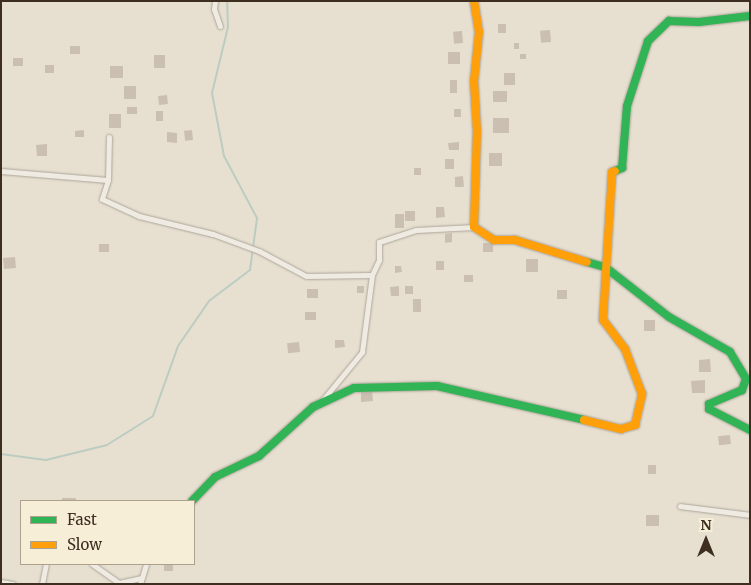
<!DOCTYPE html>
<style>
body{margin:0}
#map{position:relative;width:751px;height:585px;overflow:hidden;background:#e7e0d1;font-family:Merriweather,serif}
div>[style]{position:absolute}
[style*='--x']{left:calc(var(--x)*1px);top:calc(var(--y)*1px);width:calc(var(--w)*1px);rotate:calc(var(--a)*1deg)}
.stream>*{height:2px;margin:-1px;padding:0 1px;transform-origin:1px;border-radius:1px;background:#bcccc2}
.building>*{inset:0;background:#cbbfb2;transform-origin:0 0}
.roads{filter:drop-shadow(0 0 1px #ada599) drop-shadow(0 0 1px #ada599)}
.street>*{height:5px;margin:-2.5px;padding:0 2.5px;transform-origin:2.5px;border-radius:2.5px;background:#efebe3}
.fast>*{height:8px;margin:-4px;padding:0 4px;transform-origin:4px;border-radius:4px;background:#30b455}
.slow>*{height:8px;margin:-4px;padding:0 4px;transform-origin:4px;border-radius:4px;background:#ff9f0a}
span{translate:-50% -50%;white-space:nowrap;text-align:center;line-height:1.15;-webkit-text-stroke:5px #f7eed8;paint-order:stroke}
.frame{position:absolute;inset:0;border:2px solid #3d2e20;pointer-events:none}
.legend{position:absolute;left:20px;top:500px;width:175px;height:65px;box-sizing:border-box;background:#f7eed8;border:1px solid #ada18e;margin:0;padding:6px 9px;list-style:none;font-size:15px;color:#3d2e20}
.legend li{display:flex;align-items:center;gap:10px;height:25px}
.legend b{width:25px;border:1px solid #ada18e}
.north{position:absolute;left:681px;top:515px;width:50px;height:50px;-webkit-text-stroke:4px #f7eed8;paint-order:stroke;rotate:0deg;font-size:14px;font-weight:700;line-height:20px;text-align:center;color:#3d2e20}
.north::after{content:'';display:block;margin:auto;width:18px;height:22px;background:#3d2e20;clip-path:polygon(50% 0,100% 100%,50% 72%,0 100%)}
</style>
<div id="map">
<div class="stream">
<div style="--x:1;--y:454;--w:45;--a:7.6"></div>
<div style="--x:46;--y:460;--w:63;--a:-13.8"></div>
<div style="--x:107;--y:445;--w:54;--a:-32.2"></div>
<div style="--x:153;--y:416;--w:74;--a:-70.3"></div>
<div style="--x:178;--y:346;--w:55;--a:-55.4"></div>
<div style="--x:209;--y:301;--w:51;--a:-37.1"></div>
<div style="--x:250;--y:270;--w:52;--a:-82.3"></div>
<div style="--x:257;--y:218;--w:70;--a:-118"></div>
<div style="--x:224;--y:156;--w:64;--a:-100.8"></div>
<div style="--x:212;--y:93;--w:68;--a:-76.4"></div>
<div style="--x:228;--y:27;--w:26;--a:-92"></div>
</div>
<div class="building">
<div style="left:498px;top:24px;width:8px;height:9px"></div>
<div style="left:550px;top:30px;width:12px;height:10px;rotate:85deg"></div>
<div style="left:462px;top:31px;width:12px;height:9px;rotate:85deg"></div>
<div style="left:514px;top:43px;width:5px;height:6px"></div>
<div style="left:70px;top:46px;width:10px;height:8px"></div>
<div style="left:460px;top:52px;width:12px;height:12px;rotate:90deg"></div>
<div style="left:520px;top:54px;width:6px;height:5px"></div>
<div style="left:154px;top:55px;width:11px;height:13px"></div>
<div style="left:13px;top:58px;width:10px;height:8px"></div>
<div style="left:45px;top:65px;width:9px;height:8px"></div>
<div style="left:110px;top:66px;width:13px;height:12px"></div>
<div style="left:504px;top:73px;width:11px;height:12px"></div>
<div style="left:450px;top:80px;width:7px;height:13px"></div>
<div style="left:124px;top:86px;width:12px;height:13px"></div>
<div style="left:493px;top:91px;width:14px;height:11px"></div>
<div style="left:167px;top:95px;width:9px;height:9px;rotate:84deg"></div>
<div style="left:127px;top:107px;width:10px;height:7px"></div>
<div style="left:454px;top:109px;width:7px;height:8px"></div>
<div style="left:156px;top:111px;width:7px;height:10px"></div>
<div style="left:109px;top:114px;width:12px;height:14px"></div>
<div style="left:493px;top:118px;width:16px;height:15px"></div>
<div style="clip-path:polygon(84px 130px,84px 137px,75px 137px,75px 131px)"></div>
<div style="left:192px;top:130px;width:10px;height:8px;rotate:84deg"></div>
<div style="clip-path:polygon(167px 132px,177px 133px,177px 143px,167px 142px)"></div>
<div style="clip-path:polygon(459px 142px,459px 150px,449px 150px,448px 143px)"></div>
<div style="clip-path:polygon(47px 144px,47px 156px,37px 156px,36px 145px)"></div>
<div style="left:489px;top:153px;width:13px;height:13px"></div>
<div style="left:445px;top:159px;width:9px;height:10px"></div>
<div style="left:414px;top:168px;width:7px;height:7px"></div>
<div style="clip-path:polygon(463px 176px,464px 187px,455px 187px,455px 177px)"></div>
<div style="clip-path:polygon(436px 207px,444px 207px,445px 217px,436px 218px)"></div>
<div style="left:405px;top:211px;width:10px;height:10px"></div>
<div style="left:395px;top:214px;width:9px;height:14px"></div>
<div style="clip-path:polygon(452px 233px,452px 242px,445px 243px,445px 234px)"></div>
<div style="left:483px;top:243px;width:10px;height:9px"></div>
<div style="left:99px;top:244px;width:10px;height:8px"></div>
<div style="left:15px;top:257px;width:11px;height:12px;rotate:85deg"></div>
<div style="left:526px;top:259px;width:12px;height:13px"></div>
<div style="left:436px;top:261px;width:8px;height:9px"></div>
<div style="clip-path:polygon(395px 266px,401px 266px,402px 272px,395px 273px)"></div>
<div style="left:464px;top:275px;width:9px;height:7px"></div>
<div style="left:357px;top:286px;width:7px;height:7px"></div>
<div style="clip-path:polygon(399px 286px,399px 296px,391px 296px,390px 287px)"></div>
<div style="left:405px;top:286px;width:8px;height:8px"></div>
<div style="left:307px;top:289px;width:11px;height:9px"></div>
<div style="left:557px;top:290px;width:10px;height:9px"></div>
<div style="left:413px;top:299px;width:8px;height:13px"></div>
<div style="left:305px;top:312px;width:11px;height:8px"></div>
<div style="left:644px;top:320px;width:11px;height:11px"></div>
<div style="clip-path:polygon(335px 340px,344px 340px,345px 347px,335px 348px)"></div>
<div style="left:299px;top:342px;width:10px;height:12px;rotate:84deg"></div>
<div style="clip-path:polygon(710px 359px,711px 372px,699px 372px,699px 360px)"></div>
<div style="clip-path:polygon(705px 380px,705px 393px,692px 393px,691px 381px)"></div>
<div style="clip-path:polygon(361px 391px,372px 391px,373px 401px,361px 402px)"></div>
<div style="left:730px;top:435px;width:9px;height:12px;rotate:84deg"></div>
<div style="left:648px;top:465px;width:8px;height:9px"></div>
<div style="left:62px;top:498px;width:14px;height:3px"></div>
<div style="left:659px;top:515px;width:11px;height:13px;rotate:90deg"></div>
<div style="left:164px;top:564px;width:9px;height:7px"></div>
</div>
<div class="roads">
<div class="street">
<div style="--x:215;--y:1;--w:8;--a:97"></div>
<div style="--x:214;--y:9;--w:18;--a:71"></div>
<div style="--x:1;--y:171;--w:107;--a:4.8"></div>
<div style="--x:108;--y:180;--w:43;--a:-88.7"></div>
<div style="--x:108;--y:180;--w:20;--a:108"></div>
<div style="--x:102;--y:199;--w:41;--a:24.7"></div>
<div style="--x:139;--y:216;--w:76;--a:13.7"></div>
<div style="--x:213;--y:234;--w:49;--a:20.3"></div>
<div style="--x:259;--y:251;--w:53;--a:28"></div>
<div style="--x:306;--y:276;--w:66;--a:-0.9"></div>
<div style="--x:372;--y:275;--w:17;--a:-65"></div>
<div style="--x:379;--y:260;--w:18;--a:-90"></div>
<div style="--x:379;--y:242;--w:39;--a:-18"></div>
<div style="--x:416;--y:230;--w:58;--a:-3"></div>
<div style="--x:321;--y:402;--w:65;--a:-50.6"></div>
<div style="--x:362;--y:352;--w:78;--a:-82.6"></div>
<div style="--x:680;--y:506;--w:71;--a:7.3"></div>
<div style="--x:92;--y:564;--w:33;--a:35"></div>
<div style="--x:119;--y:583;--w:23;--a:-13"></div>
<div style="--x:1;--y:582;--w:12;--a:9"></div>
<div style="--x:42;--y:584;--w:20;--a:-79"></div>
<div style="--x:140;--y:584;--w:21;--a:-73"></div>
</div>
<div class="fast">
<div style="--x:615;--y:171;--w:8;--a:-23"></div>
<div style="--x:622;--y:168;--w:62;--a:-85.4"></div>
<div style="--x:627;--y:106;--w:68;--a:-72.1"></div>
<div style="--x:648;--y:41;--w:29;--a:-44"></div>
<div style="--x:669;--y:21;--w:30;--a:2"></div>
<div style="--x:699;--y:22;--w:51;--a:-6.7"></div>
<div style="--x:587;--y:262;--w:19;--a:16"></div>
<div style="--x:605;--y:267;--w:81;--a:38"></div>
<div style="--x:669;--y:317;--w:70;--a:29.8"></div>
<div style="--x:730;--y:352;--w:31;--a:59"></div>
<div style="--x:746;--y:379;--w:12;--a:110"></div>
<div style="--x:742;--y:390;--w:36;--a:157"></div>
<div style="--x:709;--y:404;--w:5;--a:90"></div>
<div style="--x:709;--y:409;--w:46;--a:27.1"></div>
<div style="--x:192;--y:501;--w:33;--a:-46"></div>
<div style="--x:215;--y:477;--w:49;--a:-25.5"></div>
<div style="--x:259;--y:456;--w:73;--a:-42.2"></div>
<div style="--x:313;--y:407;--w:45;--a:-24.9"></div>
<div style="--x:354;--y:388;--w:83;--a:-1.4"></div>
<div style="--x:437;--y:386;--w:151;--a:13"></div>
</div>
<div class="slow">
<div style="--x:474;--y:1;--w:31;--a:81"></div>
<div style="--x:479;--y:32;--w:49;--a:95.8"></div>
<div style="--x:474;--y:81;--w:50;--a:86.6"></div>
<div style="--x:477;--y:131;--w:96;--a:91.8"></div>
<div style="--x:474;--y:227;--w:24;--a:33"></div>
<div style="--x:494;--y:240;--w:21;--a:0"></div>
<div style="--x:515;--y:240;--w:75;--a:17"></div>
<div style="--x:584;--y:420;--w:38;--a:14"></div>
<div style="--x:621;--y:429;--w:15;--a:-16"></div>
<div style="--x:635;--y:425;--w:32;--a:-77"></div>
<div style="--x:642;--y:394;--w:48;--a:-110.7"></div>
<div style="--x:625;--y:349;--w:36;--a:-127"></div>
<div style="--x:603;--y:320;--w:148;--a:-86.5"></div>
<div style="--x:612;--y:172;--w:3;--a:-18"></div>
</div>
</div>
<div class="frame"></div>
<ul class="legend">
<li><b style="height:6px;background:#30b455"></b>Fast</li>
<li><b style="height:6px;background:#ff9f0a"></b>Slow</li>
</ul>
<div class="north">N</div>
</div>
